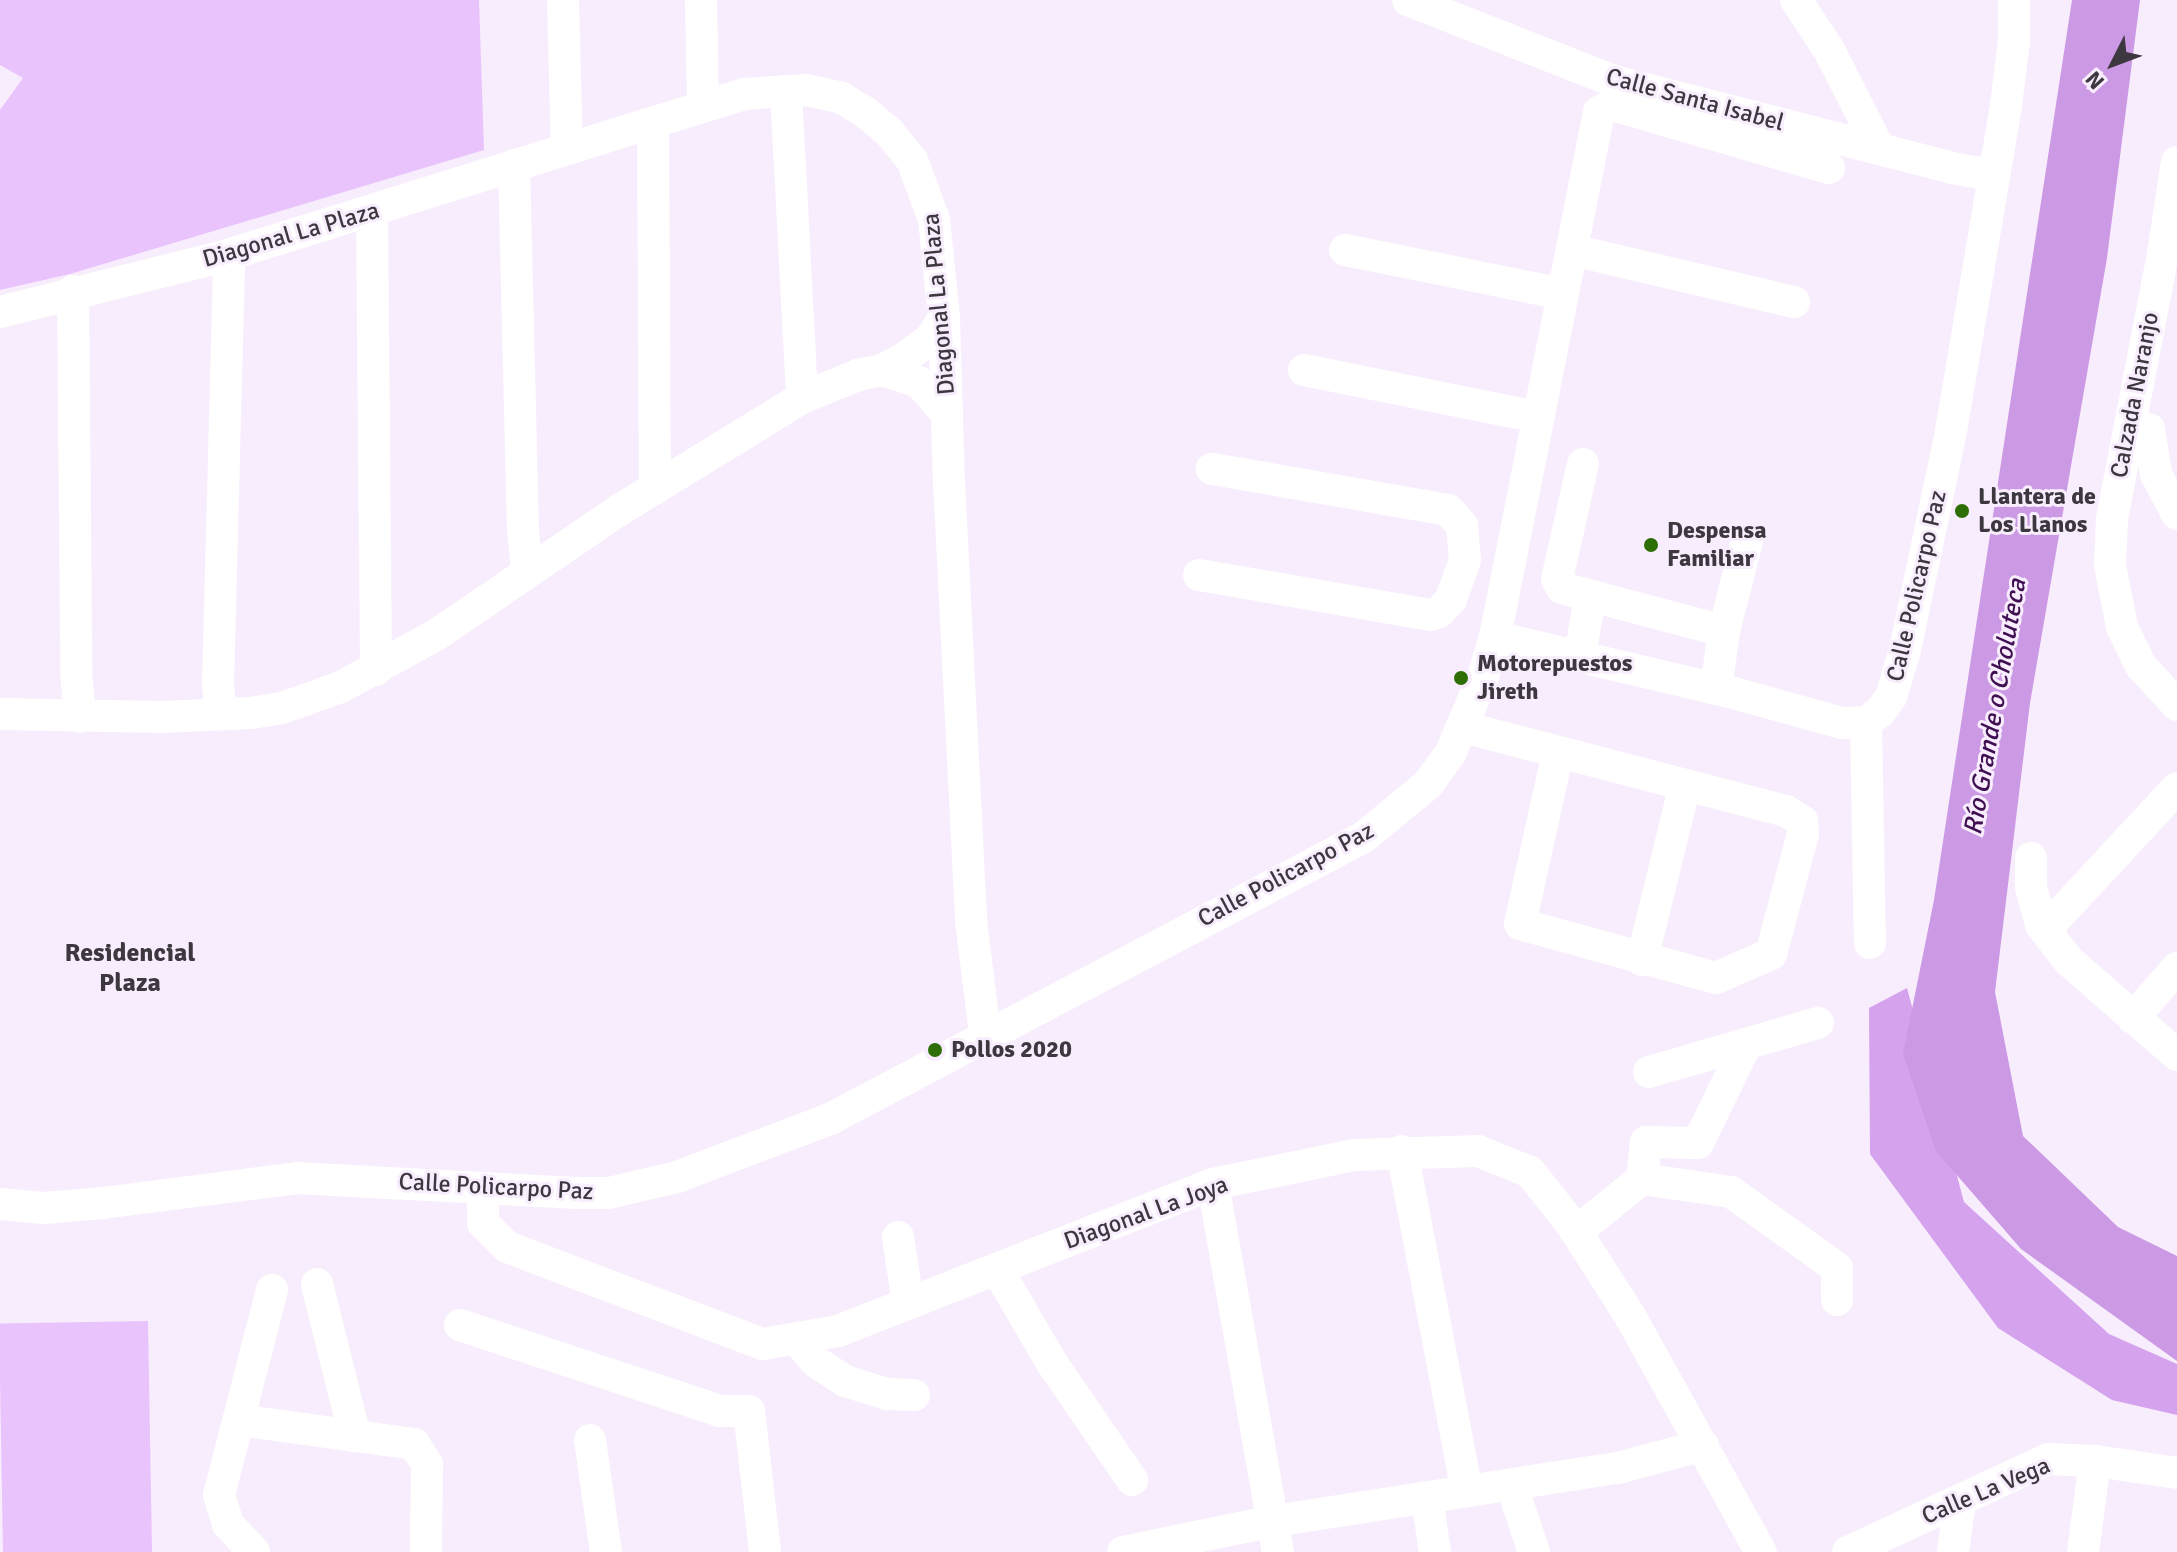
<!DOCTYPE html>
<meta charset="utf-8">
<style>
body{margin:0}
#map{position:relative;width:2177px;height:1552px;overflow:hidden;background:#f8edfd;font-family:Signika,sans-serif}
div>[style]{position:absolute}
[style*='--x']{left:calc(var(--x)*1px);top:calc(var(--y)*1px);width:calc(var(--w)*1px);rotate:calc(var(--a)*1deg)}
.green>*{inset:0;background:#e9c3fc;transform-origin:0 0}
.forest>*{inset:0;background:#d5a2ed}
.water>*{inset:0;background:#cc99e4}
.minor>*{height:32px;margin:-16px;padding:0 16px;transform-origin:16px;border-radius:16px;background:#fff}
.dots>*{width:22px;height:22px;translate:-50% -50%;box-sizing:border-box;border:4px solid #f8edfd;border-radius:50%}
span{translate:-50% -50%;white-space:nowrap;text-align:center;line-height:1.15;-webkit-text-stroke:6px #f8edfd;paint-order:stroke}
.street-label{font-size:24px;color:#3d383f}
.poi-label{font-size:24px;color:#3d383f;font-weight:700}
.left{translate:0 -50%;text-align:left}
.water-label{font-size:26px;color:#3f0f51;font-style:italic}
.neighbourhood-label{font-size:26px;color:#3d383f;font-weight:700}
.north{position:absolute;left:2073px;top:24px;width:80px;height:80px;-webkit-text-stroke:6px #f8edfd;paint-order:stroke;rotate:228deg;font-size:22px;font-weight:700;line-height:32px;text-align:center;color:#3d383f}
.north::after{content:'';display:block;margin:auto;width:28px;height:36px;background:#3d383f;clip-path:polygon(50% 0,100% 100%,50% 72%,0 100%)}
</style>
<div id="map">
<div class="green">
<div style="clip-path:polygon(0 0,479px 0,484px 150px,70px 274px,0 290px,0 110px,23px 78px,0 65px)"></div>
<div style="left:148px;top:1321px;width:231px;height:149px;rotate:89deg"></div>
</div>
<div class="forest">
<div style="clip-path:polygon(1907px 988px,1964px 1202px,2109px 1334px,2177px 1364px,2177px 1415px,2112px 1400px,1998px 1328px,1870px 1154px,1869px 1008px)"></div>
</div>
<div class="water">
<div style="clip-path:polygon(2072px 0,2140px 0,2107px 258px,2030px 703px,1995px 992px,2023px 1136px,2118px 1227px,2177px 1256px,2177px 1361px,2021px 1249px,1936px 1151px,1903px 1054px,1934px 900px)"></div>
</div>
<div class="minor">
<div style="--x:563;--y:0;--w:149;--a:88.5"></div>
<div style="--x:701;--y:0;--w:105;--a:88.9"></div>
<div style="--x:1408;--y:0;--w:221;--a:21.5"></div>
<div style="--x:1614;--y:81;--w:349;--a:14.4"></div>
<div style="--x:1952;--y:168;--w:40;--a:10"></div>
<div style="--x:1796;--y:0;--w:60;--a:56.6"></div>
<div style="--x:1829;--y:50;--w:110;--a:63"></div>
<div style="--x:786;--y:91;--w:307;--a:87"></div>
<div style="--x:653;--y:123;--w:366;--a:89.7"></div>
<div style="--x:2177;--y:162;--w:93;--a:98.7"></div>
<div style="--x:2163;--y:254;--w:269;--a:100.9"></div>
<div style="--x:2112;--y:518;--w:47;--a:92.4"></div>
<div style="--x:2110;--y:565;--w:63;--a:79"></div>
<div style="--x:2122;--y:627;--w:43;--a:64"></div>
<div style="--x:2141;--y:666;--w:53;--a:47.3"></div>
<div style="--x:514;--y:165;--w:366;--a:88.6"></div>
<div style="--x:523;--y:531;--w:39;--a:84"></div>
<div style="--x:372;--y:212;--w:458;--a:89.5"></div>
<div style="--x:1345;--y:250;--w:222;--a:11.4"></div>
<div style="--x:1572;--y:250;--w:228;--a:13.2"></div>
<div style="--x:73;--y:291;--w:381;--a:89.5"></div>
<div style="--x:76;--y:672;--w:45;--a:84.9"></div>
<div style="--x:0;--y:312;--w:231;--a:-14"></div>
<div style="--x:224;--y:256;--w:545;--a:-17.3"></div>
<div style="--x:744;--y:94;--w:62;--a:-3.7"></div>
<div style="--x:806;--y:90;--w:35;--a:12"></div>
<div style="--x:840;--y:97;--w:29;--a:31"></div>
<div style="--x:865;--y:112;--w:31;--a:40"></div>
<div style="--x:889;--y:132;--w:36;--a:51"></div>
<div style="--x:912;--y:160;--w:63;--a:69.6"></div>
<div style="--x:934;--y:219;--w:99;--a:84.2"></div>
<div style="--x:944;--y:317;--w:165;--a:88.3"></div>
<div style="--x:949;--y:482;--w:440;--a:87.1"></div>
<div style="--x:971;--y:921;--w:114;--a:82.9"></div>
<div style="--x:882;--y:370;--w:39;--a:18"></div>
<div style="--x:919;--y:382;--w:43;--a:48.8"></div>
<div style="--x:1304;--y:370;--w:239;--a:11.4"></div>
<div style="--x:2149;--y:429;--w:46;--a:81.2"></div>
<div style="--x:2156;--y:474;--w:45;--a:62.3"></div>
<div style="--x:1583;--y:464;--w:118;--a:102.7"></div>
<div style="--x:1557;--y:579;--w:10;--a:61"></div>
<div style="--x:1562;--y:588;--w:168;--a:14.9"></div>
<div style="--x:1199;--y:575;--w:235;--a:9.8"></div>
<div style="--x:1431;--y:615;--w:9;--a:-21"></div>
<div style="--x:1439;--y:612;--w:18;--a:-47"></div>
<div style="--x:1451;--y:599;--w:41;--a:-70.3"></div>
<div style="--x:1465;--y:560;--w:35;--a:-95"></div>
<div style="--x:1462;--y:525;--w:21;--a:-133"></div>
<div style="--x:1448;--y:510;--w:240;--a:-170.1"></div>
<div style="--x:1495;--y:637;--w:241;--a:13.2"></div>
<div style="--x:1730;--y:692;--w:116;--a:15.5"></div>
<div style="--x:1842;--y:723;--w:24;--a:-2"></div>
<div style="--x:1866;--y:722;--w:17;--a:-36"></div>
<div style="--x:1880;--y:712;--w:19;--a:-54"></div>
<div style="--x:1891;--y:697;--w:49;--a:-73.4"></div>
<div style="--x:1905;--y:650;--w:224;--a:-78.1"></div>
<div style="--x:1951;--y:431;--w:331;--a:-80.4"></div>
<div style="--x:2006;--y:105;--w:64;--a:-82.9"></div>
<div style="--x:2014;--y:41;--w:41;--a:-90"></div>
<div style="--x:1580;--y:657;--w:62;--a:-80.7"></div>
<div style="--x:1716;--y:689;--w:59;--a:-82.1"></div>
<div style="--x:1724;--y:631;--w:93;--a:-75.7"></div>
<div style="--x:0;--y:714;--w:162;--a:1.1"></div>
<div style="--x:162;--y:717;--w:89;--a:-2.6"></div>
<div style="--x:251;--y:713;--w:31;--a:-9"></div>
<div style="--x:282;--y:708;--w:63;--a:-19.6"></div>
<div style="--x:341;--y:687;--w:108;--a:-28.7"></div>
<div style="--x:436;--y:635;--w:224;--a:-34.3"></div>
<div style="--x:621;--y:509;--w:212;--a:-31.5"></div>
<div style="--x:802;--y:398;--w:61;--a:-22.3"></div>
<div style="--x:858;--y:375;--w:25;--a:-12"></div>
<div style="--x:882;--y:370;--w:27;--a:-28"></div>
<div style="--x:906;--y:357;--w:31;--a:-37"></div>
<div style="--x:931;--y:338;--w:25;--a:-58"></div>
<div style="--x:221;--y:714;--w:28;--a:-96"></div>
<div style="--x:218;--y:686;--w:418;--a:-88.5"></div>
<div style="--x:229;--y:268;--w:13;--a:-113"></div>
<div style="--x:1866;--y:722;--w:221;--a:89"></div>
<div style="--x:1463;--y:727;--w:334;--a:14.6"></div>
<div style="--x:1786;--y:811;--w:19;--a:32"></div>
<div style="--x:1802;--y:821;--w:13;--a:86"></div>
<div style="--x:1803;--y:834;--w:124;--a:104.9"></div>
<div style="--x:1771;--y:954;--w:60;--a:156.4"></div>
<div style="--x:1716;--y:978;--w:203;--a:-164.6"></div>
<div style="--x:1520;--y:924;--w:175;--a:-77.5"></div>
<div style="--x:2031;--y:858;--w:29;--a:90"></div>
<div style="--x:2031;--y:887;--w:39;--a:75"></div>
<div style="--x:2041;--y:925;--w:46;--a:52.1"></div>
<div style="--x:2069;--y:961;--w:143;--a:41"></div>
<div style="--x:2045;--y:930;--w:194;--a:-47.1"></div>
<div style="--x:1642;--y:960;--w:180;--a:-76.2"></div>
<div style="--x:2133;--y:1018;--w:67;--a:-48.7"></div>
<div style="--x:1649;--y:1072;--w:176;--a:-16.2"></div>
<div style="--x:1402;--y:1151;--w:346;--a:79.2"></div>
<div style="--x:1642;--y:1179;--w:90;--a:8.3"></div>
<div style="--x:1731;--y:1192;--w:130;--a:35.6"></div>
<div style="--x:1837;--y:1268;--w:32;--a:90"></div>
<div style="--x:1213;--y:1184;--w:374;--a:80"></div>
<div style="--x:483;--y:1190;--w:33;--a:90"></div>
<div style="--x:483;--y:1223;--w:34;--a:45"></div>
<div style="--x:507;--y:1247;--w:274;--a:20.8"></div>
<div style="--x:763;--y:1344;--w:76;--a:-9.8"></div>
<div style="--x:838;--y:1331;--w:403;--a:-21.4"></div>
<div style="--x:1213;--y:1184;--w:144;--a:-11.6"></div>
<div style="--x:1354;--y:1155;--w:124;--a:-1.8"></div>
<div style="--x:1478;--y:1151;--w:56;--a:22"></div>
<div style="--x:1530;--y:1172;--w:68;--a:51.6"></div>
<div style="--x:1572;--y:1225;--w:108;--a:57.5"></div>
<div style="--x:1630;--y:1316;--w:270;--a:61"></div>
<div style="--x:0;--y:1204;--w:43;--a:5.3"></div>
<div style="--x:43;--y:1208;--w:60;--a:-4.8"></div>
<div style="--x:103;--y:1203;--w:196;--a:-7.3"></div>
<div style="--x:297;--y:1178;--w:279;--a:3.1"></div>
<div style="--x:576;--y:1193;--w:33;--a:0"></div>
<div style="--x:609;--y:1193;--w:70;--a:-13.2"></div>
<div style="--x:677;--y:1177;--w:164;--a:-20.8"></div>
<div style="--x:830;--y:1119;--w:604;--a:-27.84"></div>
<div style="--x:1364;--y:837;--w:83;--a:-39.6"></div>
<div style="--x:1428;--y:784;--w:37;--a:-54"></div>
<div style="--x:1450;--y:754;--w:84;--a:-66.8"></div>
<div style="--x:1483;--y:677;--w:42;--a:-73.3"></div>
<div style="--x:1495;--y:637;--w:535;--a:-78.8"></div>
<div style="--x:1599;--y:112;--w:15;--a:-28"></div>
<div style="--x:1612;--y:105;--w:226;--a:16.2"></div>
<div style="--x:1576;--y:1232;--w:85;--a:-38.8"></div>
<div style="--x:1642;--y:1179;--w:37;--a:-84"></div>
<div style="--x:1646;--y:1142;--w:52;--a:1.1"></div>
<div style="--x:1698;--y:1143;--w:110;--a:-64.1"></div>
<div style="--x:898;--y:1237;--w:67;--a:81.4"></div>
<div style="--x:997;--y:1269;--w:109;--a:59.7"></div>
<div style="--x:1052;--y:1363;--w:142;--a:55.6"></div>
<div style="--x:317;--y:1284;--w:157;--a:76"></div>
<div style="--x:460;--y:1325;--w:274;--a:18.3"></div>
<div style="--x:720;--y:1411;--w:29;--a:0"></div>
<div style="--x:749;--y:1411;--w:142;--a:83.5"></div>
<div style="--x:797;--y:1340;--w:29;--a:49"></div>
<div style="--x:816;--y:1362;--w:35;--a:33"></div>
<div style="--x:845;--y:1381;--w:44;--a:17.2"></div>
<div style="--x:887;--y:1394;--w:27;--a:2"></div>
<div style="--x:239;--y:1420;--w:177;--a:7.8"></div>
<div style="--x:414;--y:1444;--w:24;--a:57"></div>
<div style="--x:427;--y:1464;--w:88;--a:90.7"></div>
<div style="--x:590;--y:1440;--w:113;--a:81.9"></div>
<div style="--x:1512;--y:1486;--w:70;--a:71.6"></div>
<div style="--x:1427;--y:1499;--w:54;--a:81.4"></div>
<div style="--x:254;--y:1552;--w:38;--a:-133"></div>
<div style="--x:228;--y:1524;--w:30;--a:-107"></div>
<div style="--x:219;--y:1495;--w:212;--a:-75.5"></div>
<div style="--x:1123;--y:1552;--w:154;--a:-11.6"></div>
<div style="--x:1274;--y:1521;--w:348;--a:-8.8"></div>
<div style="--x:1618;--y:1468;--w:88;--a:-15.1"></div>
<div style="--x:1848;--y:1552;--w:221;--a:-24.9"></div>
<div style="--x:2048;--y:1459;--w:47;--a:2.4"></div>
<div style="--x:2095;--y:1461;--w:83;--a:8.3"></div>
<div style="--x:1953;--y:1552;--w:51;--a:-82.2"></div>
<div style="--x:2083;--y:1552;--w:92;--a:-82.5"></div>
</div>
<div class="dots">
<div style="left:1962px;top:511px;background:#2e6f05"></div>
<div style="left:1651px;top:545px;background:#2e6f05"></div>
<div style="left:1461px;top:678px;background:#2e6f05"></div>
<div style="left:935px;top:1050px;background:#2e6f05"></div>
</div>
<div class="street-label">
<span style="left:1695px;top:100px;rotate:15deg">Calle Santa Isabel</span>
<span style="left:291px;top:235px;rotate:-16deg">Diagonal La Plaza</span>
<span style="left:939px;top:304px;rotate:-95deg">Diagonal La Plaza</span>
<span style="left:2135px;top:395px;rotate:-79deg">Calzada Naranjo</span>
<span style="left:1917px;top:586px;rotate:-77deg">Calle Policarpo Paz</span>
<span style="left:1286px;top:875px;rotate:-28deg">Calle Policarpo Paz</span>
<span style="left:496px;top:1187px;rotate:3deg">Calle Policarpo Paz</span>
<span style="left:1146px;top:1213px;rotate:-20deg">Diagonal La Joya</span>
<span style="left:1986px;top:1491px;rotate:-23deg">Calle La Vega</span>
</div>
<div class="poi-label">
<span class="left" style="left:1978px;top:511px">Llantera de<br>Los Llanos</span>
<span class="left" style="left:1667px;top:545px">Despensa<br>Familiar</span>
<span class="left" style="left:1477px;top:678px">Motorepuestos<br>Jireth</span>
<span class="left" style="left:951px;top:1050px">Pollos 2020</span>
</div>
<div class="water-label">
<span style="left:1996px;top:707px;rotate:-80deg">Río Grande o Choluteca</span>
</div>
<div class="neighbourhood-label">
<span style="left:130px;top:969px">Residencial<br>Plaza</span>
</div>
<div class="north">N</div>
</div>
